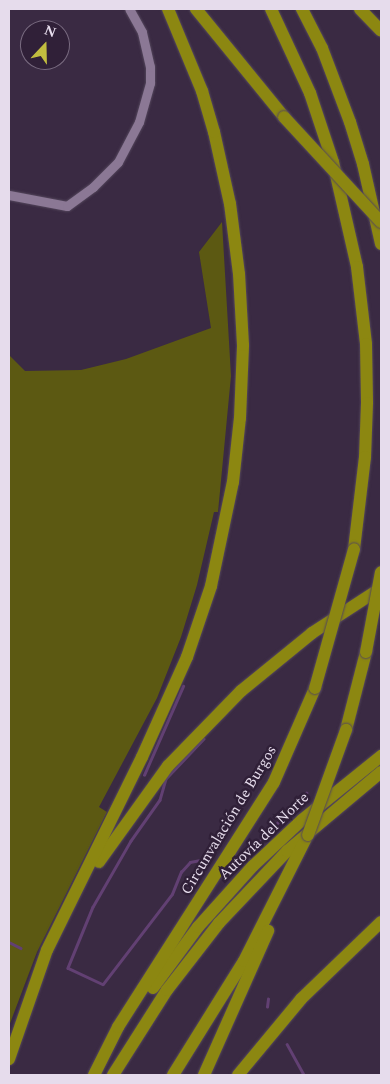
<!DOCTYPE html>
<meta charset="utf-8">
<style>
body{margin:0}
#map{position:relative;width:390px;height:1084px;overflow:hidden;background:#3a2a43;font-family:Spectral,serif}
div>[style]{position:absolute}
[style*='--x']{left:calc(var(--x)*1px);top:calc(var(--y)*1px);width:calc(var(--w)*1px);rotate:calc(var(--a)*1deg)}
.green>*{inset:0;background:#5c5912}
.stream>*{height:2.5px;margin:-1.25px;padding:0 1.25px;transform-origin:1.25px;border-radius:1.25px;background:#624073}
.roads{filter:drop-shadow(0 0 1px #54475c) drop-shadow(0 0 1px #54475c)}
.minor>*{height:9px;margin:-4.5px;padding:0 4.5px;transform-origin:4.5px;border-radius:4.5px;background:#8b7895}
.highway>*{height:12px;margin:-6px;padding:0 6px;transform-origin:6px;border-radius:6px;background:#8c8711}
.bridges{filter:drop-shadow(0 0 1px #54475c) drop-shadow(0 0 1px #54475c)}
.highway-bridge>*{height:12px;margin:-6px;padding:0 6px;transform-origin:6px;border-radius:6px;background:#8c8711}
span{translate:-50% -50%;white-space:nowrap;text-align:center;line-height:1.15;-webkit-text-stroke:5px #302038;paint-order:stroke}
.street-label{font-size:15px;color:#e6dcec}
.frame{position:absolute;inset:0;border:10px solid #e6dcec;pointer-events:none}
.north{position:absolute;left:20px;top:20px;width:50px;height:50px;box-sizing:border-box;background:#302038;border:1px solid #796b80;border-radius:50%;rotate:21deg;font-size:14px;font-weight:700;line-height:20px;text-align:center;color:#e6dcec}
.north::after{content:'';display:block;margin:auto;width:18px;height:22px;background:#c2bd3f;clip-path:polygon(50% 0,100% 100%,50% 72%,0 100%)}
</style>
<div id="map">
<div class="green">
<div style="clip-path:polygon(222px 222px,231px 376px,218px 512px,214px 512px,197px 585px,181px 637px,157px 698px,99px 807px,107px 812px,37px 952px,9px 1026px,9px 355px,25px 371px,81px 370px,126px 359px,211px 328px,199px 252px)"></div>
</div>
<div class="stream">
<div style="--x:204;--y:739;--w:55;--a:133.5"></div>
<div style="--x:166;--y:779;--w:22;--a:106"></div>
<div style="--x:160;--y:800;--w:50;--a:125.3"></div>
<div style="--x:131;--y:841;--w:76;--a:119.9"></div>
<div style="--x:93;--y:907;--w:66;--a:112.3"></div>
<div style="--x:68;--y:968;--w:38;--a:25"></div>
<div style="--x:103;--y:984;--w:113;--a:-52.5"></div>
<div style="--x:172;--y:894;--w:24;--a:-68"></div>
<div style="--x:181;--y:872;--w:13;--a:-48"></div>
<div style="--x:190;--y:862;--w:21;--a:-11"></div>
<div style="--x:144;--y:775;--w:97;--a:-66.3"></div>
<div style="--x:244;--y:852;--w:9;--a:-21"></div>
<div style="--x:252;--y:849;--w:78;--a:-46"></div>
<div style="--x:9;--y:942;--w:13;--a:27"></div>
<div style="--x:267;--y:1007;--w:8;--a:-83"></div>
<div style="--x:287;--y:1044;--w:35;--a:61"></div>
</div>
<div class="roads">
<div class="minor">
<div style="--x:9;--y:195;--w:59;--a:10.7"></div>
<div style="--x:67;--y:206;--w:32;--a:-36"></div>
<div style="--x:93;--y:187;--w:35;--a:-45"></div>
<div style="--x:118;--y:162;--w:45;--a:-62.3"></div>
<div style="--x:139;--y:122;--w:41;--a:-74.2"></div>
<div style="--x:150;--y:83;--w:16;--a:-90"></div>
<div style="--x:150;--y:67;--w:36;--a:-103"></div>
<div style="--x:142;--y:32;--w:26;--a:-119"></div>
</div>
<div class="highway">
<div style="--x:196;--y:9;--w:139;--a:50.8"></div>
<div style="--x:271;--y:9;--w:93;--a:65.1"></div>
<div style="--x:310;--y:93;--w:73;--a:71.6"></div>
<div style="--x:333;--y:162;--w:108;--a:77.1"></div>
<div style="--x:357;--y:267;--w:78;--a:83.3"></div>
<div style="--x:366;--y:344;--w:59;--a:89"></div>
<div style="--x:367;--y:403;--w:54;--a:92.1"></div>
<div style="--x:365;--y:457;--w:93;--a:96.8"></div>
<div style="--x:302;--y:9;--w:44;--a:62.9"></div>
<div style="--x:322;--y:48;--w:79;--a:69.3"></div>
<div style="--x:350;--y:122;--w:44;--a:72.8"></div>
<div style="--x:363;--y:164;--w:82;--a:77.3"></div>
<div style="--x:360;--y:9;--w:30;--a:46"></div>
<div style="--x:346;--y:730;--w:81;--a:-75.6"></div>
<div style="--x:99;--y:862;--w:118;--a:-54.3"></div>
<div style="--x:168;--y:766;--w:105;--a:-45.8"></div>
<div style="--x:241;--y:691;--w:92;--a:-39.2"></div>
<div style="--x:312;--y:633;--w:82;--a:-33.1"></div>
<div style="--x:153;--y:988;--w:76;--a:-53.6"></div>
<div style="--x:198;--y:927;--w:82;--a:-48"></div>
<div style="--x:253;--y:866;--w:67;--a:-43.2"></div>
<div style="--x:302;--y:820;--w:102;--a:-39"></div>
<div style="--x:9;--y:1059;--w:115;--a:-70.8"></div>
<div style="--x:47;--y:950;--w:215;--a:-63.8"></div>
<div style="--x:142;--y:757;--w:110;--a:-65.8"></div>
<div style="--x:187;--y:657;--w:75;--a:-71.3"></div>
<div style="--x:211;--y:586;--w:106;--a:-78.1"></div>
<div style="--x:233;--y:482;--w:64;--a:-83.8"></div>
<div style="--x:240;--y:418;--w:73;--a:-87.6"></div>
<div style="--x:243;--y:345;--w:71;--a:-93.2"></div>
<div style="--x:239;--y:274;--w:71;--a:-97.3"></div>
<div style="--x:230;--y:204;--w:74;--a:-102.5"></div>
<div style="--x:214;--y:132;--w:43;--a:-106.3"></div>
<div style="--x:202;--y:91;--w:89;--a:-112.5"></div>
<div style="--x:94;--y:1075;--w:54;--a:-63.4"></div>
<div style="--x:118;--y:1027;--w:290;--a:-57.5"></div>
<div style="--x:274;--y:782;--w:103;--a:-66.4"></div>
<div style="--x:113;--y:1075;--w:101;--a:-57.6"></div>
<div style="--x:167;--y:990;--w:85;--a:-52.2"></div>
<div style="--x:219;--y:923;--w:99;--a:-46.6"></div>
<div style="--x:287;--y:851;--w:123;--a:-40"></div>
<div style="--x:173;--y:1075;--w:134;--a:-58.1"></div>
<div style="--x:244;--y:961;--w:138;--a:-63.2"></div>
<div style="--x:204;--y:1075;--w:158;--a:-66"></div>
<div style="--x:238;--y:1075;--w:99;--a:-50.3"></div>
<div style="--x:301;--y:999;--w:111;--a:-43.9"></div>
</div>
</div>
<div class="bridges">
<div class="highway-bridge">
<div style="--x:284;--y:117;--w:143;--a:47.3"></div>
<div style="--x:366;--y:652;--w:81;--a:-79.4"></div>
<div style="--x:315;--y:688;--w:144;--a:-74.3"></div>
<div style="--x:308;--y:835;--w:112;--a:-70.1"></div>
</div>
</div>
<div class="street-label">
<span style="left:229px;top:820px;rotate:-59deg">Circunvalación de Burgos</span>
<span style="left:264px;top:836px;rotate:-44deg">Autovía del Norte</span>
</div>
<div class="frame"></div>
<div class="north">N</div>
</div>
